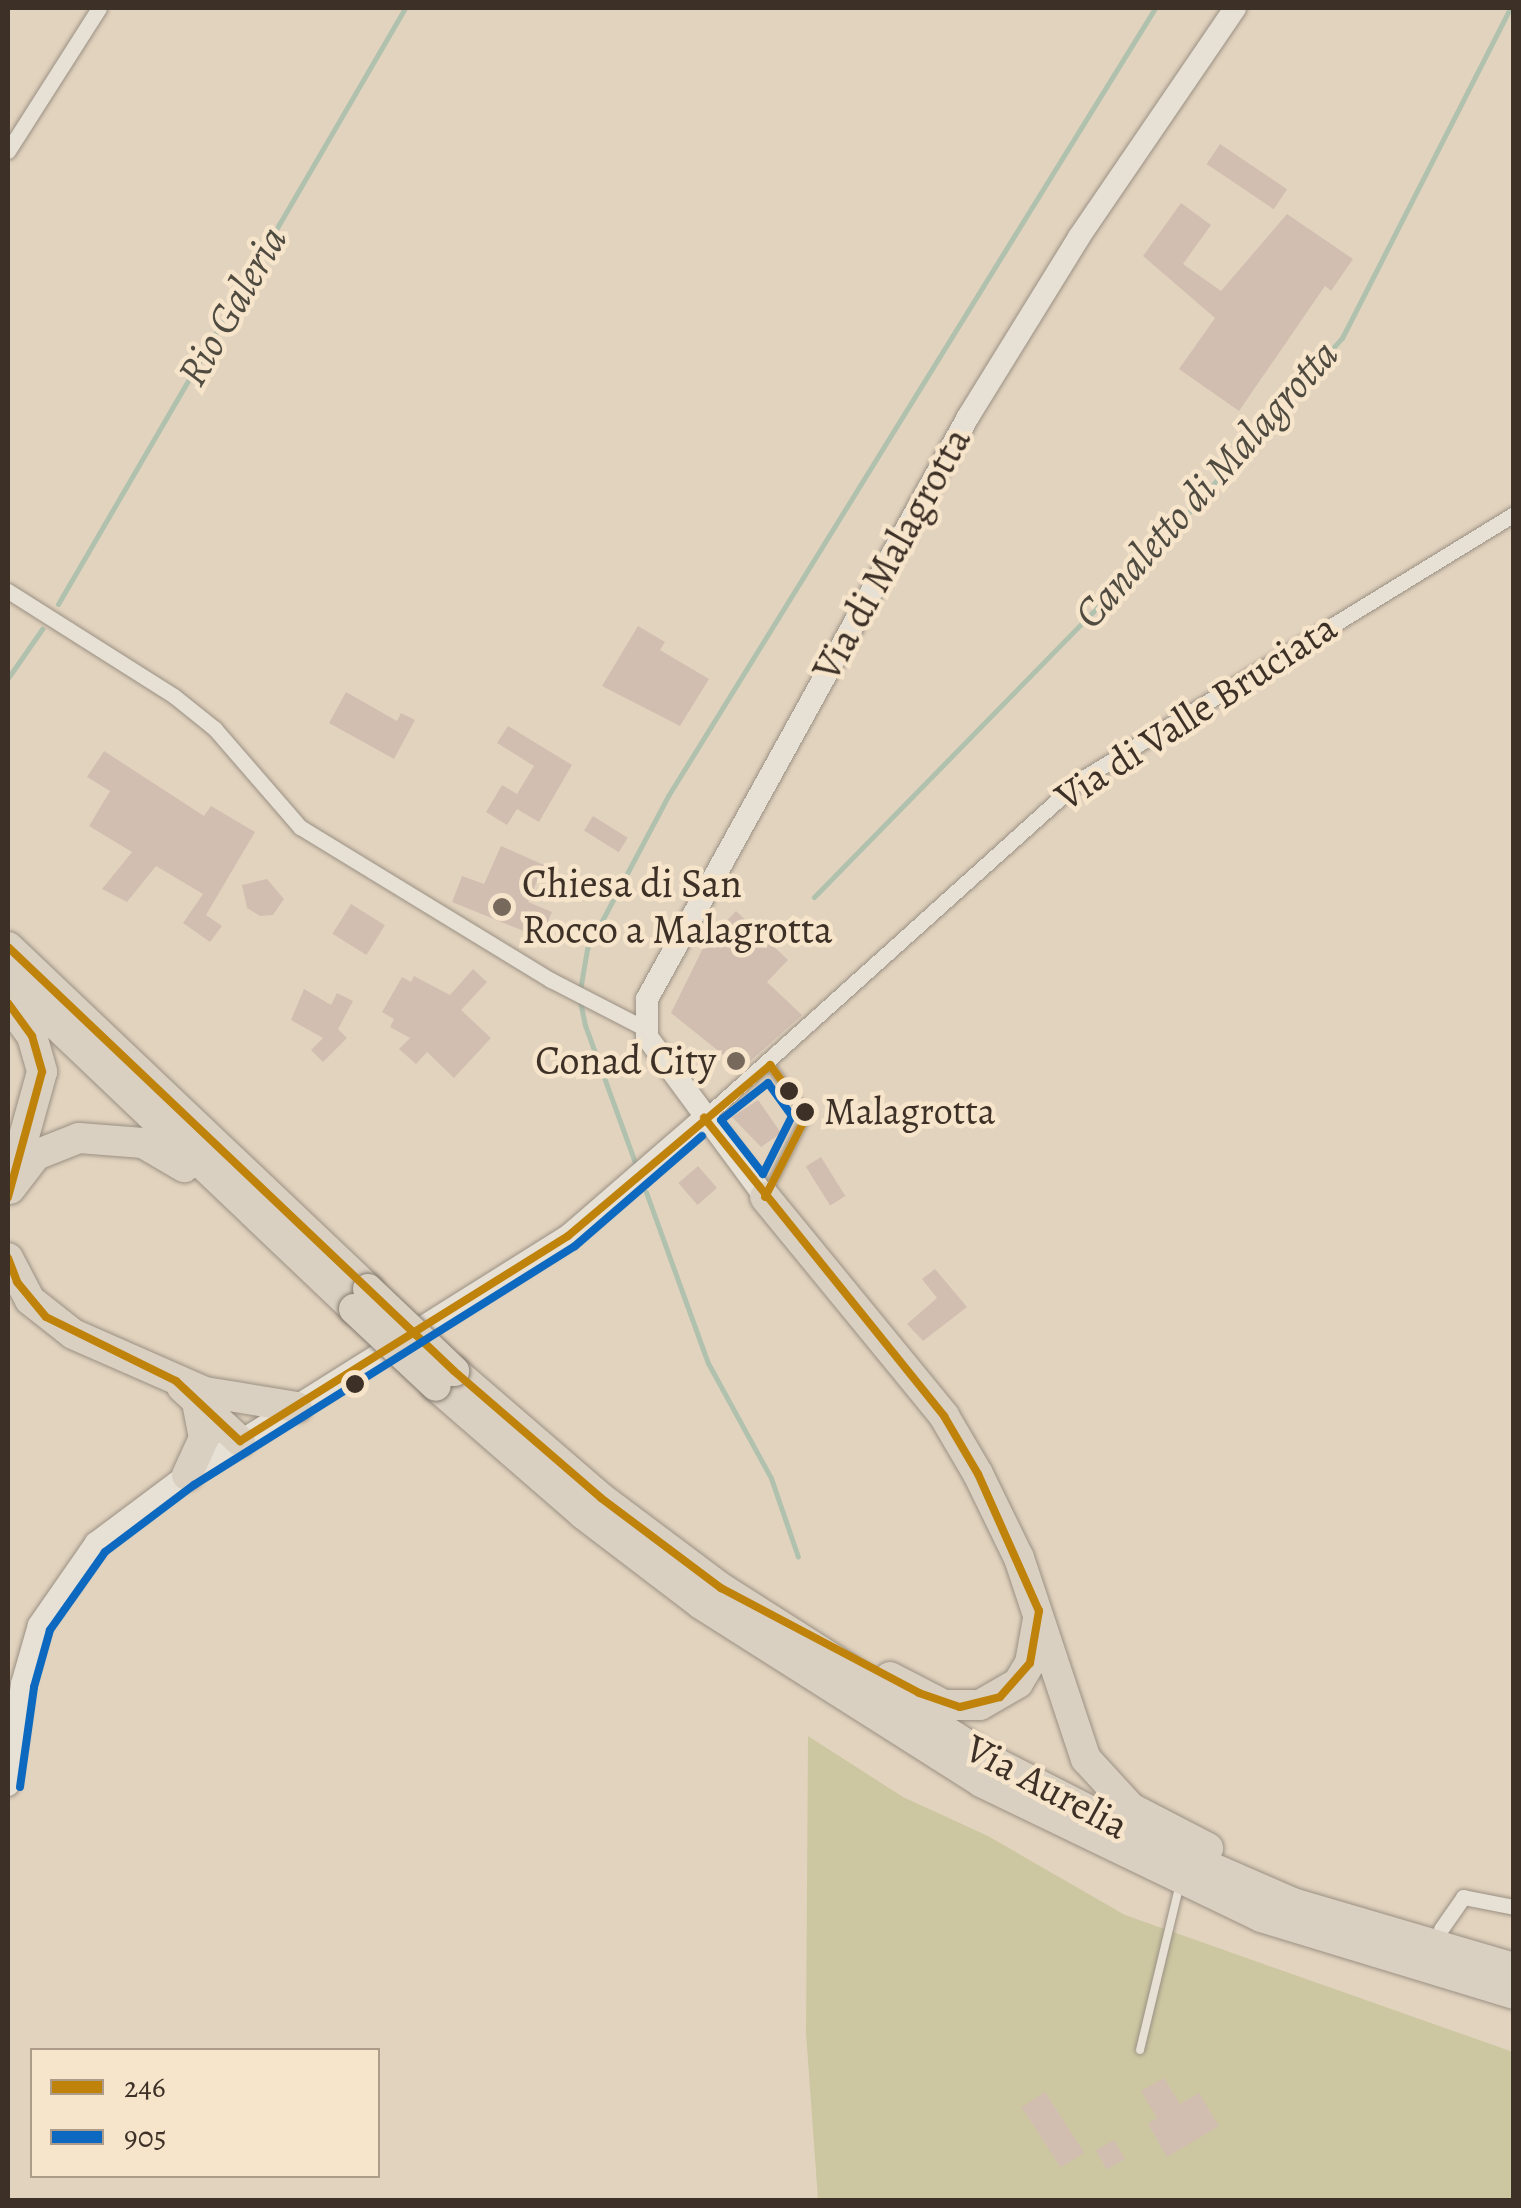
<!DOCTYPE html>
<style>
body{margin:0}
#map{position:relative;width:1521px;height:2208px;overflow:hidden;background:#e2d3be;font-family:Alegreya,serif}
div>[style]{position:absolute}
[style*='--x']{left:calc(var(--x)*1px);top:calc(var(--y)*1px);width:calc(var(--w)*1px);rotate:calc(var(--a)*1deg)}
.green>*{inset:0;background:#cdc7a1}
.stream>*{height:5px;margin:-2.5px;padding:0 2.5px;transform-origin:2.5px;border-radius:2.5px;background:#b0c1ae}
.building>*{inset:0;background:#d1beb0;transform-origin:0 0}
.path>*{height:4px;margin-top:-2px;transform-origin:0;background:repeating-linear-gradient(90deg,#aba39a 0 8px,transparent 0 13px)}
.roads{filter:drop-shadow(0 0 2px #9a9083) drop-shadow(0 0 2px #9a9083)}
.lane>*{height:8px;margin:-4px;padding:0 4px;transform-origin:4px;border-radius:4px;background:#e7e0d5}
.street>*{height:15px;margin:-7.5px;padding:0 7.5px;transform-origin:7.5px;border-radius:7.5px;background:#e7e0d5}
.secondary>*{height:22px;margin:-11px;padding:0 11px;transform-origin:11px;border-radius:11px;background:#e7e0d5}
.highway>*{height:30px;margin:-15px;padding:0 15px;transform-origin:15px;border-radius:15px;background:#dad0c1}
.bridges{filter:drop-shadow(0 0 2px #837a6e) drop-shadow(0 0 2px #837a6e)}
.highway-bridge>*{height:30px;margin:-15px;padding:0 15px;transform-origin:15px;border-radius:15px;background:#dad0c1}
.bus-1>*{height:8px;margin:-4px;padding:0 4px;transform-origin:4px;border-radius:4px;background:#bf830b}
.bus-2>*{height:8px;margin:-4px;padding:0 4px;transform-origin:4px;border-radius:4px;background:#0c69bf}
.dots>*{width:28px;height:28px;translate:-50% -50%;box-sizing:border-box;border:5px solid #f6e4cb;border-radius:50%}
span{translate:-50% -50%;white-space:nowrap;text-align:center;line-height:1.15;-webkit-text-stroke:9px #f6e4cb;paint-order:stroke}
.bus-label{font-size:38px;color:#3d3026}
.left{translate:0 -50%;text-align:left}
.street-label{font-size:40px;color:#3d3026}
.poi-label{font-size:40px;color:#3d3026}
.right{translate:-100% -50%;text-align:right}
.water-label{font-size:42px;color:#504b40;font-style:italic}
.frame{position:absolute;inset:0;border:10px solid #3d3026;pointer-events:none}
.legend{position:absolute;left:30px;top:2048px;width:350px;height:130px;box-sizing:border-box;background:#f6e4cb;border:2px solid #ac9c89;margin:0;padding:12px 18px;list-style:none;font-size:30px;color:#3d3026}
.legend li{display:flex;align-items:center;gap:20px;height:50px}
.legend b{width:50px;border:2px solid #ac9c89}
</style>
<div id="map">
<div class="green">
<div style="clip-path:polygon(808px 1736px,903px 1797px,988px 1836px,1125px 1915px,1513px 2052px,1513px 2200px,818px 2200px,806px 2033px)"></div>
</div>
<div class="stream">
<div style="--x:58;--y:604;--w:690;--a:-59.79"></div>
<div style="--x:8;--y:678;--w:60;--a:-55.2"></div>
<div style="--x:814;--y:897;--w:515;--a:-45.63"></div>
<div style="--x:1174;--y:529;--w:254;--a:-48.7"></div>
<div style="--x:1342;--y:338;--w:370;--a:-63"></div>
<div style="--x:637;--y:1168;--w:152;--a:-110"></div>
<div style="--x:585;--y:1025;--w:30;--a:-102"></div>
<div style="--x:579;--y:996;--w:48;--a:-80.3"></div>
<div style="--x:587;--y:949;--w:173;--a:-62.1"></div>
<div style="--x:668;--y:796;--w:926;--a:-58.28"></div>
<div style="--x:646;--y:1192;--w:182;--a:70.1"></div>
<div style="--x:708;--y:1363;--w:131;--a:61.3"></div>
<div style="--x:771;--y:1478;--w:83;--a:71.1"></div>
</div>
<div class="building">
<div style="left:1220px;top:144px;width:81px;height:24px;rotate:34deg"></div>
<div style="clip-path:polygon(1181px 203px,1211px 225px,1183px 264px,1221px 291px,1287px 214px,1353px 259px,1331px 291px,1325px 286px,1239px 411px,1179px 369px,1215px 318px,1143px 256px)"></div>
<div style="clip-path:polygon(638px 626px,665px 642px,660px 650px,709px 679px,680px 726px,602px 686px)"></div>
<div style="clip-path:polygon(346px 692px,397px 721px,401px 713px,415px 720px,394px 759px,329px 723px)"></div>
<div style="clip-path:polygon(508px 726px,572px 765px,539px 822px,517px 809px,507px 825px,486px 812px,502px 785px,517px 794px,534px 766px,497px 743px)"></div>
<div style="clip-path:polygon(104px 751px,204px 816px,211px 806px,255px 832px,206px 915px,222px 926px,210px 942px,183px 923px,203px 894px,156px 866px,127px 902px,102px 889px,132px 852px,89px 826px,110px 791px,87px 777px)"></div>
<div style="left:593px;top:816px;width:41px;height:17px;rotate:32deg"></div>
<div style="clip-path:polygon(501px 846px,544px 865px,528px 902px,552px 912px,541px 938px,452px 902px,462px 876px,484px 884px)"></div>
<div style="clip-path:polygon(267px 879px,284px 899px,273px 915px,260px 916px,247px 908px,242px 885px)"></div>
<div style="left:351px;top:904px;width:40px;height:35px;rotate:32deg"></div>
<div style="clip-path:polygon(736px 911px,788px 960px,767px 982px,802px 1015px,741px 1069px,671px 1013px,705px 944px)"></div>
<div style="clip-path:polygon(473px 969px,487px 982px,461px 1010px,491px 1038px,454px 1078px,427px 1052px,416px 1064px,399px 1049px,410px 1038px,390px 1027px,394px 1019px,382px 1012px,402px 977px,411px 982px,414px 976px,450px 995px)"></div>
<div style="clip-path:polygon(304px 989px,331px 1005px,337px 993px,353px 1001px,338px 1029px,347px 1038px,323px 1062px,311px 1050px,323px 1038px,291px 1020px)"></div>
<div style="clip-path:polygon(758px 1100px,781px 1133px,761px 1147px,732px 1117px)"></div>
<div style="left:821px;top:1157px;width:46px;height:18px;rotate:58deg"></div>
<div style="left:698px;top:1166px;width:29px;height:26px;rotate:49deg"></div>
<div style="clip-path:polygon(935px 1269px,967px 1307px,923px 1341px,907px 1324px,937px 1298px,922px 1279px)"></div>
<div style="clip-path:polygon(1164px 2078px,1180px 2104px,1199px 2093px,1219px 2126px,1167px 2157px,1148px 2124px,1157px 2118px,1141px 2091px)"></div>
<div style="left:1045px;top:2092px;width:72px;height:28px;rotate:57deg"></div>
<div style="left:1114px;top:2140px;width:22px;height:21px;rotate:60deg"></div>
</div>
<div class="path">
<div style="--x:1079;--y:2200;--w:2;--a:-90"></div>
</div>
<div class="roads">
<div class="lane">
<div style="--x:767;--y:1193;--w:88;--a:-62.9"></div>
<div style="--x:807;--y:1115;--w:62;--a:-126.5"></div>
<div style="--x:1140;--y:2050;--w:168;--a:-76.5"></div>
</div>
<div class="street">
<div style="--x:8;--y:151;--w:169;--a:-57.5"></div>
<div style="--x:8;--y:591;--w:196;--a:32.3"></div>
<div style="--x:174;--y:696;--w:53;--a:38.8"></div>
<div style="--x:215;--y:729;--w:130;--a:49.1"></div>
<div style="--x:300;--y:827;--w:294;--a:31.4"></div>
<div style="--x:551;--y:980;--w:105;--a:27.3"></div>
<div style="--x:704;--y:1118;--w:506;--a:-41.95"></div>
<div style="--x:1080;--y:780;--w:509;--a:-31.5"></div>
<div style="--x:1441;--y:1929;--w:39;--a:-55"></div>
<div style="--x:1463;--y:1897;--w:52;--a:11.1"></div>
</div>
<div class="secondary">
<div style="--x:765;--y:1197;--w:199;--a:-126.4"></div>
<div style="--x:647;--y:1037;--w:38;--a:-90"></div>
<div style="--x:647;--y:999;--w:665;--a:-61.12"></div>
<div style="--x:968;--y:417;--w:211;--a:-58.3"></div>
<div style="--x:1079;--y:237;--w:277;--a:-55.7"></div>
<div style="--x:8;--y:1785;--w:102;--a:-82.1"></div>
<div style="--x:22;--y:1684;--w:61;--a:-73.9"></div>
<div style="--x:39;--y:1625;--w:100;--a:-55.2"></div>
<div style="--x:96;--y:1543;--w:114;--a:-36.8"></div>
<div style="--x:187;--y:1475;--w:450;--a:-32.1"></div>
<div style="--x:568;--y:1236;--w:180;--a:-40.9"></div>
</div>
<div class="highway">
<div style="--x:8;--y:947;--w:497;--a:43.5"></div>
<div style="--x:8;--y:979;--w:478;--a:43.6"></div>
<div style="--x:8;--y:1003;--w:41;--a:54"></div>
<div style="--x:32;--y:1036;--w:37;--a:74"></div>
<div style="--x:42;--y:1072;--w:108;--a:105.6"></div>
<div style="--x:10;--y:1189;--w:43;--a:-52.6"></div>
<div style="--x:36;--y:1155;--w:46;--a:-21.6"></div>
<div style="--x:79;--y:1138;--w:64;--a:4.5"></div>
<div style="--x:143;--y:1143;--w:48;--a:30.3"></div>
<div style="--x:765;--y:1197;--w:283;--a:50.7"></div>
<div style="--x:944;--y:1416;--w:67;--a:59.6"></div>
<div style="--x:978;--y:1474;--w:93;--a:64"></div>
<div style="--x:1019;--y:1558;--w:212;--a:71.6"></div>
<div style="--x:1086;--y:1759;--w:67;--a:47.4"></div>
<div style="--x:1131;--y:1808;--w:87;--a:27.5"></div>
<div style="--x:8;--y:1258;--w:47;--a:62.4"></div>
<div style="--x:30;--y:1300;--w:55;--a:38.3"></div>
<div style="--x:73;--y:1334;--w:144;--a:23.7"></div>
<div style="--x:205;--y:1392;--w:93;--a:9.3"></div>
<div style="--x:454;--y:1371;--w:194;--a:40.8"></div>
<div style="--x:601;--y:1498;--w:150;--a:36.9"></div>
<div style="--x:721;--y:1588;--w:326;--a:32.5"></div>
<div style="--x:996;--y:1763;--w:161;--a:27"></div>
<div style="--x:1139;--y:1836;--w:168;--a:23.5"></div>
<div style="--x:1293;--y:1903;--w:230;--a:16.4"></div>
<div style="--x:436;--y:1386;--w:195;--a:41"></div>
<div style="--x:583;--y:1514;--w:148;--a:37.3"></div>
<div style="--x:701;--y:1604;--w:332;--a:32.4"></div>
<div style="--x:981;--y:1782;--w:311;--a:25.7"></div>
<div style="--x:1261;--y:1917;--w:264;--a:16.9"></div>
<div style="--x:182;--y:1387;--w:79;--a:43"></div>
<div style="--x:187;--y:1475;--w:41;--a:-65.3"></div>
<div style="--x:204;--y:1438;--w:37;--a:-101"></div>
<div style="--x:890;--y:1677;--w:61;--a:27.4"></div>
<div style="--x:944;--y:1705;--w:36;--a:0"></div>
<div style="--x:980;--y:1705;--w:44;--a:-30.1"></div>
<div style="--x:1018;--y:1683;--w:23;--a:-59"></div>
<div style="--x:1030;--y:1663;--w:45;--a:-79.7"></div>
</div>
</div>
<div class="bridges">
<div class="highway-bridge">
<div style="--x:368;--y:1289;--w:119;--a:43.6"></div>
<div style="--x:354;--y:1309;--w:112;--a:43.2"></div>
</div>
</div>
<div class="bus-1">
<div style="--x:8;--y:947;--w:615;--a:43.55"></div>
<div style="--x:454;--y:1371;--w:194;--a:40.8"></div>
<div style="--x:601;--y:1498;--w:150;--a:36.9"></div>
<div style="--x:721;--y:1588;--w:224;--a:27.9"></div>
<div style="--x:919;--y:1693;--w:43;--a:18.9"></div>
<div style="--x:960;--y:1707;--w:41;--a:-14"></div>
<div style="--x:1000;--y:1697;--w:45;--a:-48.6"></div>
<div style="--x:1030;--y:1663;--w:53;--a:-80.2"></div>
<div style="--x:1039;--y:1611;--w:150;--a:-114"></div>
<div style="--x:978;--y:1474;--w:67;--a:-120.4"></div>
<div style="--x:944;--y:1416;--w:383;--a:-128.8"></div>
<div style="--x:8;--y:1003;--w:41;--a:54"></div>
<div style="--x:32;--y:1036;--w:37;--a:74"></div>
<div style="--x:42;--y:1072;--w:130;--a:105.2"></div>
<div style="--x:8;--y:1258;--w:26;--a:69"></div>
<div style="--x:17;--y:1282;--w:45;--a:50.4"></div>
<div style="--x:46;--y:1317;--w:145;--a:26.2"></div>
<div style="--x:176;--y:1381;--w:88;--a:43.2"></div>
<div style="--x:240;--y:1441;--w:387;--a:-32"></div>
<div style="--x:568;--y:1236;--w:265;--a:-40.2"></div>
<div style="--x:770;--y:1065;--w:62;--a:53.5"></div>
<div style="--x:807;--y:1115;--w:92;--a:117.1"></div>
</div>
<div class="bus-2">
<div style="--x:768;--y:1083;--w:41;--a:54"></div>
<div style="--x:792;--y:1116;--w:65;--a:116.6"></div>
<div style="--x:763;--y:1174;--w:68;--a:-127.9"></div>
<div style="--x:721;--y:1120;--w:60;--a:-38.2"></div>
<div style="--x:20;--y:1787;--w:101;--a:-82"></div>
<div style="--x:34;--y:1687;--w:59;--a:-74.3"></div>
<div style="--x:50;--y:1630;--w:95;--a:-54.8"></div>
<div style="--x:105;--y:1552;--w:111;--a:-37"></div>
<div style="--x:194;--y:1485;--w:450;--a:-32.1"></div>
<div style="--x:575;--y:1246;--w:168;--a:-40.9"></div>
</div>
<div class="dots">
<div style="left:502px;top:907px;background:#77695b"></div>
<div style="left:736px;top:1061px;background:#77695b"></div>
<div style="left:789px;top:1091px;background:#3d3026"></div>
<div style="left:805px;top:1112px;background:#3d3026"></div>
<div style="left:355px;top:1384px;background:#3d3026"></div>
</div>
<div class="bus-label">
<span class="left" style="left:824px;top:1112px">Malagrotta</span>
</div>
<div class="street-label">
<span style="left:892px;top:554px;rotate:-61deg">Via di Malagrotta</span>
<span style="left:1196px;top:712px;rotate:-33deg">Via di Valle Bruciata</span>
<span style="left:1047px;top:1787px;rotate:28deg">Via Aurelia</span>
</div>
<div class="poi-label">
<span class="left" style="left:522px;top:907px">Chiesa di San<br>Rocco a Malagrotta</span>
<span class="right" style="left:716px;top:1061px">Conad City</span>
</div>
<div class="water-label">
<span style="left:232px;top:306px;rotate:-60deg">Rio Galeria</span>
<span style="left:1206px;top:484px;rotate:-48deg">Canaletto di Malagrotta</span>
</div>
<div class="frame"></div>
<ul class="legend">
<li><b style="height:12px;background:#bf830b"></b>246</li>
<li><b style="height:12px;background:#0c69bf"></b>905</li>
</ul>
</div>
